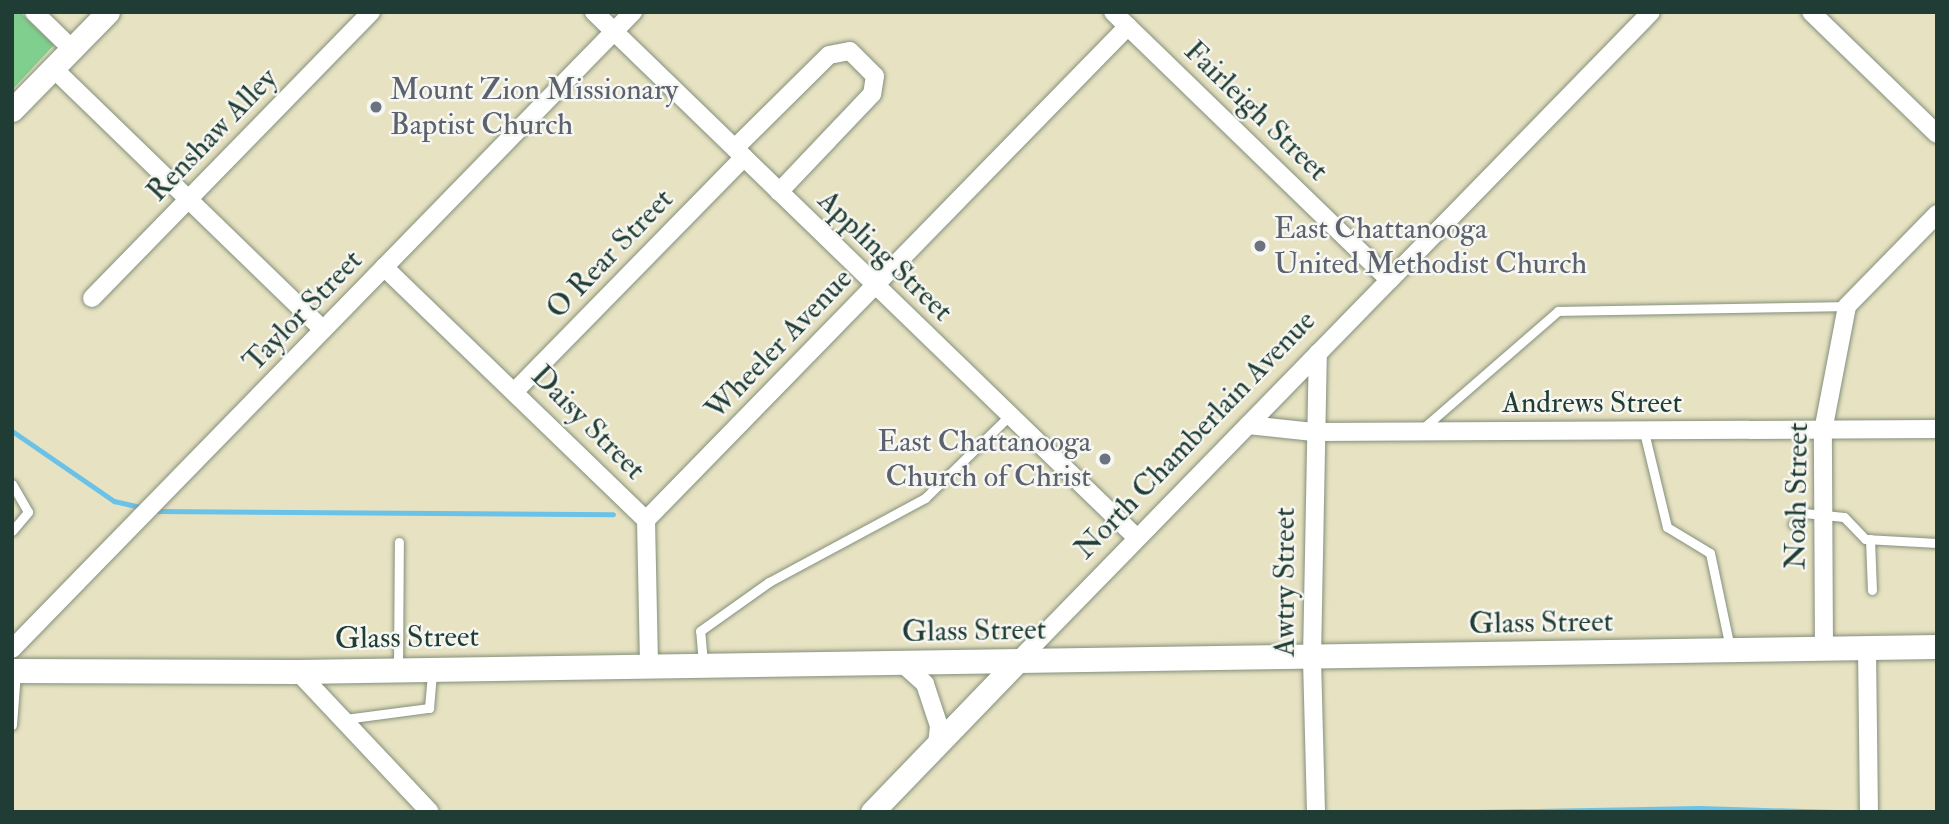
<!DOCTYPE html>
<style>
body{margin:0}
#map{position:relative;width:1949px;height:824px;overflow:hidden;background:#e7e2c2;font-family:"IM FELL Double Pica",serif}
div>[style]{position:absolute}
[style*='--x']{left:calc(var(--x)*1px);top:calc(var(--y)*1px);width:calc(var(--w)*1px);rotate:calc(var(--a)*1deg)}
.green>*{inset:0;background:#80cf8f}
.stream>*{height:5px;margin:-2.5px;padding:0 2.5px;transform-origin:2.5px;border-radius:2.5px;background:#6bc2e8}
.roads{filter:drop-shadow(0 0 2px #83907b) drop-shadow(0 0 2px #83907b)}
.service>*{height:9px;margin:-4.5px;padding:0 4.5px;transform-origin:4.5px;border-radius:4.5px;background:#fff}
.minor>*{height:18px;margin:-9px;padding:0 9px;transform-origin:9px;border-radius:9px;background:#fff}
.tertiary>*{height:23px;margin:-11.5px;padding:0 11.5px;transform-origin:11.5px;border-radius:11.5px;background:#fff}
.secondary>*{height:24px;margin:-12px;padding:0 12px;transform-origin:12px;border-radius:12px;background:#fff}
.dots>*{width:19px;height:19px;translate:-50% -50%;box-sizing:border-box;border:4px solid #f6f6f2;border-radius:50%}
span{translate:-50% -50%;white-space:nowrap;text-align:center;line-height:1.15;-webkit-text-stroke:5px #f6f6f2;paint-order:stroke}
.worship-label{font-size:30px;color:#5b616d}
.left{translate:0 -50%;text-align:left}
.right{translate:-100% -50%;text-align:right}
.street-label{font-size:30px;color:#1f3d34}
.frame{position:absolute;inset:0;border:14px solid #1f3d34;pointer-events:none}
</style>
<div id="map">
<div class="green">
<div style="clip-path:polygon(12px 12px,20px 12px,54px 45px,12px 90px)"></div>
</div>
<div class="stream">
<div style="--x:12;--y:431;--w:124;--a:34.5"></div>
<div style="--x:114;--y:501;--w:32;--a:13"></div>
<div style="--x:155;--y:511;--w:458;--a:0.4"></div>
<div style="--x:1475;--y:812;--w:224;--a:-1"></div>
<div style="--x:1699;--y:808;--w:137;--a:1.7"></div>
</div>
<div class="roads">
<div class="service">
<div style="--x:1421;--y:430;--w:181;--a:-41"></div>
<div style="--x:1558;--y:311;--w:289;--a:-1"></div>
<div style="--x:1644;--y:432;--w:98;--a:76.4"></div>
<div style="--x:1667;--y:527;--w:50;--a:31.2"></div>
<div style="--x:1710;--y:553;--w:97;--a:78.1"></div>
<div style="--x:12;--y:484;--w:32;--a:60"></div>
<div style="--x:28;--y:512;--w:25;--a:130"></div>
<div style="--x:1793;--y:524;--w:16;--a:-45"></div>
<div style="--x:1804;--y:513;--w:40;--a:5.7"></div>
<div style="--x:1844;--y:517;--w:30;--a:46"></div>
<div style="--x:1865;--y:539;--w:72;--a:3.2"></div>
<div style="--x:1870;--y:539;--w:51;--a:87.8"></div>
<div style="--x:703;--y:663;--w:32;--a:-95"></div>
<div style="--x:700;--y:631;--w:85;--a:-35.4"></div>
<div style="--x:769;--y:582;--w:177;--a:-28.3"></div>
<div style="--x:925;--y:498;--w:117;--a:-44.3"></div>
<div style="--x:398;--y:670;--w:128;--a:-89.6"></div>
<div style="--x:345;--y:719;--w:85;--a:-7.5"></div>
<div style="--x:429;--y:708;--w:37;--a:-85"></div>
<div style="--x:12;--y:725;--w:53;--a:-85.7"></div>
</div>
<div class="minor">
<div style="--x:34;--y:12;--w:53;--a:44.2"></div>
<div style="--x:594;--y:12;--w:756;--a:44.09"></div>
<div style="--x:1113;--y:12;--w:385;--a:44.1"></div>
<div style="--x:1811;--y:12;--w:175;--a:44.1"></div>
<div style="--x:53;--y:68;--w:376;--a:44.1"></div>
<div style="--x:735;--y:148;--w:132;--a:-44.7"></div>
<div style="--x:829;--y:55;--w:21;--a:-11"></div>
<div style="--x:850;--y:51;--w:35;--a:45"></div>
<div style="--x:875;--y:76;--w:18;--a:99"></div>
<div style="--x:872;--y:94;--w:135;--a:133.5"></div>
<div style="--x:384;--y:267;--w:364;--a:44"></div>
<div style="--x:646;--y:520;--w:146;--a:88.8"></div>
<div style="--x:92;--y:298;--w:400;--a:-45.7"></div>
<div style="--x:516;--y:390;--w:326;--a:-45.6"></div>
<div style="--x:1248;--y:425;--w:66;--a:6.1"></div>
<div style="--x:1314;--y:432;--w:623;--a:-0.28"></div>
<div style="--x:646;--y:520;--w:690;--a:-45.7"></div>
<div style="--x:12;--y:649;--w:890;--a:-45.73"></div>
<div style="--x:1867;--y:649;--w:163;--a:89.3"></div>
<div style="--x:1824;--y:650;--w:219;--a:-90.3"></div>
<div style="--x:1823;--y:431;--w:127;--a:-79.1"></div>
<div style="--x:1847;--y:306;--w:129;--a:-45.6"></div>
<div style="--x:902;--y:663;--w:31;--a:42"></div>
<div style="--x:925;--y:684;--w:44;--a:71.6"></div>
<div style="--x:939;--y:726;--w:18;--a:96"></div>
<div style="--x:1016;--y:663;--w:909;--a:-45.71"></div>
<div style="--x:298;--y:672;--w:192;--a:46.7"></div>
<div style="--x:1316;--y:812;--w:154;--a:-91.5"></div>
<div style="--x:1312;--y:658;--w:305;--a:-88.9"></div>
</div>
<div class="tertiary">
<div style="--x:12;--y:110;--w:137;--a:-45.6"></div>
<div style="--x:872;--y:812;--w:207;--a:-46"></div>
</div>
<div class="secondary">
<div style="--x:12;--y:671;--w:286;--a:0.2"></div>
<div style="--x:298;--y:672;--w:1639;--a:-0.87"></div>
</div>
</div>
<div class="dots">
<div style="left:376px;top:107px;background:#6b7280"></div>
<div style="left:1260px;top:246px;background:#6b7280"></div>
<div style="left:1105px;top:459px;background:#6b7280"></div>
</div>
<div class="worship-label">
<span class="left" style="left:390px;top:107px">Mount Zion Missionary<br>Baptist Church</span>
<span class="left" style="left:1274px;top:246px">East Chattanooga<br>United Methodist Church</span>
<span class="right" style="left:1091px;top:459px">East Chattanooga<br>Church of Christ</span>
</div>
<div class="street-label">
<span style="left:1256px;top:111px;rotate:44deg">Fairleigh Street</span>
<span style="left:212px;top:135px;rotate:-46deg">Renshaw Alley</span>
<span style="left:610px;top:254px;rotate:-46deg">O Rear Street</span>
<span style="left:885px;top:256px;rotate:44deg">Appling Street</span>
<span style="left:303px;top:311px;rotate:-46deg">Taylor Street</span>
<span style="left:779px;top:344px;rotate:-46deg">Wheeler Avenue</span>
<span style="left:1592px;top:403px">Andrews Street</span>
<span style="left:588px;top:423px;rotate:45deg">Daisy Street</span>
<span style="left:1195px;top:435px;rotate:-46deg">North Chamberlain Avenue</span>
<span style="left:1797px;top:496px;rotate:-89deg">Noah Street</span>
<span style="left:1285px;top:582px;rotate:-90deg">Awtry Street</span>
<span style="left:1541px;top:623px;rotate:-1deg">Glass Street</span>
<span style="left:974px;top:631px;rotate:-1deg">Glass Street</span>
<span style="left:407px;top:638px;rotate:-1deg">Glass Street</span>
</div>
<div class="frame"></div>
</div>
